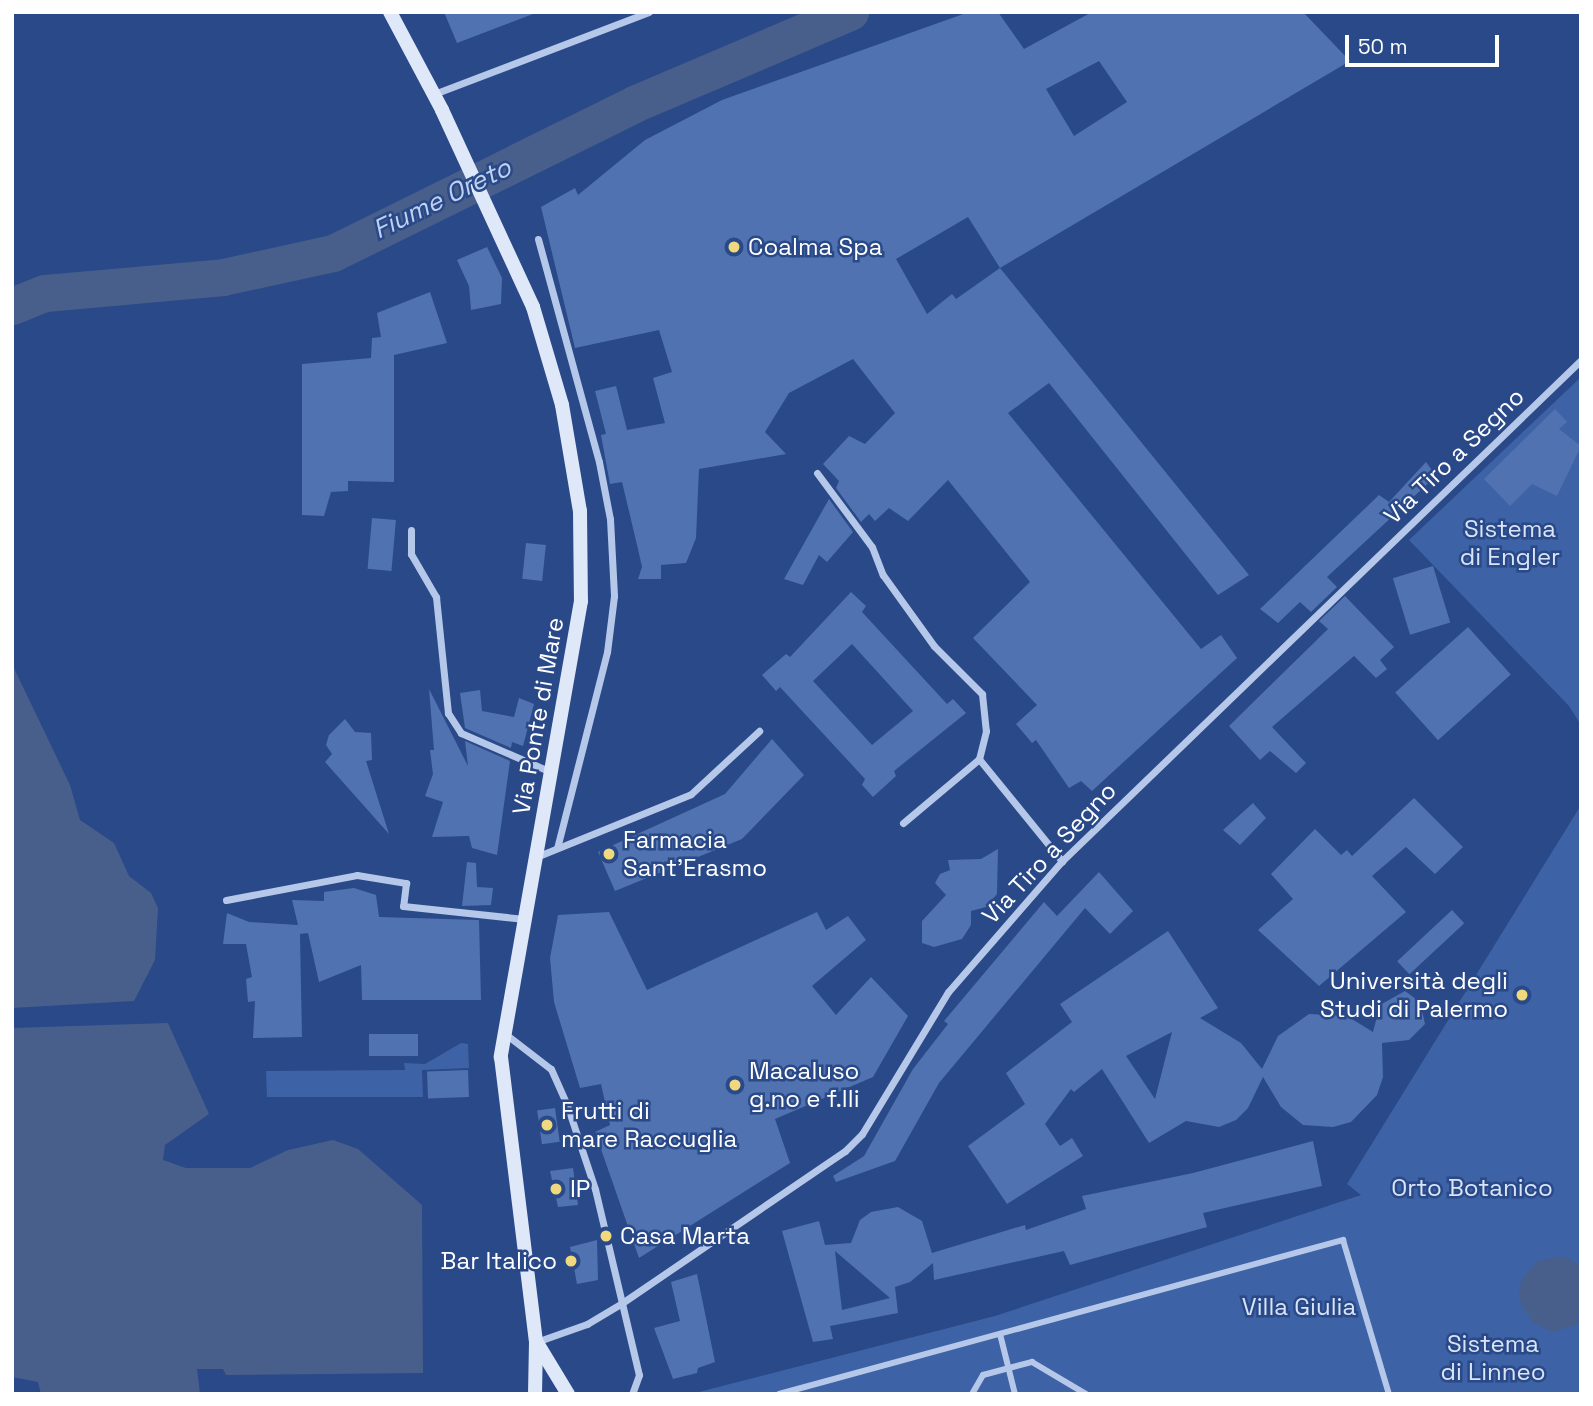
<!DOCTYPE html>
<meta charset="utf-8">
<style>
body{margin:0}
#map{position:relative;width:1593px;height:1406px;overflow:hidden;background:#294988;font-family:"Space Grotesk",sans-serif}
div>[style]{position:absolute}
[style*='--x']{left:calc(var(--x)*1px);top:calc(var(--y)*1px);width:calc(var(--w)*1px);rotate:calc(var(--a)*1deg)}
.green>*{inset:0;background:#3d62a5}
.water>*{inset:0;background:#485f8c}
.river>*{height:37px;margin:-18.5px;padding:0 18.5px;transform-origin:18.5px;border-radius:18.5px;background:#485f8c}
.building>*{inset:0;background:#5172b0;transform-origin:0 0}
.pedestrian>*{height:6px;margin:-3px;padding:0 3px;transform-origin:3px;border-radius:3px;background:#b6c8e9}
.minor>*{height:7px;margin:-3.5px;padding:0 3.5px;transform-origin:3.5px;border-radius:3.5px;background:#b6c8e9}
.secondary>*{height:14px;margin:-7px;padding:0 7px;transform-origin:7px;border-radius:7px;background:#dfe8f8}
.dots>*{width:19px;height:19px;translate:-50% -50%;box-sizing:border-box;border:4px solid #294988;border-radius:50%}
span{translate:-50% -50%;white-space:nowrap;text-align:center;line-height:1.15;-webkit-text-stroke:5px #294988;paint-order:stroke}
.poi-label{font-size:24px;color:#fff}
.left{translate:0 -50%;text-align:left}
.right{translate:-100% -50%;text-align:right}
.street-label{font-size:24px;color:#fff}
.park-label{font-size:24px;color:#d9e4f7}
.water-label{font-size:26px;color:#c1d2f0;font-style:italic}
.frame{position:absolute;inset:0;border:14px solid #fff;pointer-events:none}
.scale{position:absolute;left:1345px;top:35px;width:154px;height:32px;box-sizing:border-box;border:4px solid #fff;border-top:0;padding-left:9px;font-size:21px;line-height:24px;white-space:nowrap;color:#fff;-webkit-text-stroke:5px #294988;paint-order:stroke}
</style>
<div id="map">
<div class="green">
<div style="clip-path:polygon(1581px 377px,1581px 725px,1569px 706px,1409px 540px)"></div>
<div style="clip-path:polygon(1581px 805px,1581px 1394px,691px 1394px,995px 1316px,1361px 1195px,1347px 1184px)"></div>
<div style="clip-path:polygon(461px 1043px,468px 1044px,469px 1068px,422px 1070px,423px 1097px,267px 1097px,266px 1071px,405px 1070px,404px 1063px,425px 1064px)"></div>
</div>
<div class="water">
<div style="clip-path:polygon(12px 664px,70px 785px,80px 820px,114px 843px,129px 876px,151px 893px,158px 908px,155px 960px,134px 1001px,12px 1008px)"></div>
<div style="clip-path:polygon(168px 1023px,209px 1114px,165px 1145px,163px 1160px,186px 1168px,250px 1168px,288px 1150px,333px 1140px,358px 1149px,422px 1205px,423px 1373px,226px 1375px,223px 1369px,197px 1369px,200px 1394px,41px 1394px,38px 1382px,12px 1377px,12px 1028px)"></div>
<div style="clip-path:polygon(1562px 1256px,1581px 1265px,1581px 1323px,1553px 1332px,1532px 1322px,1520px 1302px,1519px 1290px,1522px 1279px,1538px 1261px)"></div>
</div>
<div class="river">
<div style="--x:12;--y:306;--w:35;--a:-22"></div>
<div style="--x:45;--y:293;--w:179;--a:-5.1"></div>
<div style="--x:223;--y:277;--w:113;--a:-12.3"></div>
<div style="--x:333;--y:253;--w:336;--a:-26.3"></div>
<div style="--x:634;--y:104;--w:235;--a:-23.1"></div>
</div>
<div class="building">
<div style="clip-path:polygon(444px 12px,532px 12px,533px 14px,457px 43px)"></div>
<div style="clip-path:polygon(evenodd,969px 12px,998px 12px,1024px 49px,1092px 12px,1303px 12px,1350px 61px,1000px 268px,1249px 575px,1218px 595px,1049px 383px,1008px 413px,1201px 649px,1221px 635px,1237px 658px,1092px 791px,1081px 781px,1069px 788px,1036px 740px,1032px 743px,1016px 724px,1037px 705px,973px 638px,1030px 582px,948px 480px,908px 521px,889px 508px,875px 521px,869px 514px,861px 522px,836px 488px,839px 481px,823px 464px,849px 436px,865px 444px,895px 413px,853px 359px,789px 393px,765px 432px,786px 454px,699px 469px,696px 538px,686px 563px,661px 565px,661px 579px,638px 579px,642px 567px,638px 549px,622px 482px,610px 484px,601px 435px,606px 434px,595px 391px,616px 386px,627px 430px,665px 423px,653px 378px,672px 372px,659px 330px,575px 348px,541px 207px,575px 188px,578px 195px,645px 140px,722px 100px,969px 12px,1099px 61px,1127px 102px,1074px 136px,1046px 89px,1099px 61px,969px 12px,968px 217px,1000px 268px,956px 299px,952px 294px,927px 314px,896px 259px,968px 217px)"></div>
<div style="clip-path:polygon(487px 247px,502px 278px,501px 304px,471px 310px,469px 286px,457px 260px)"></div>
<div style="clip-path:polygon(430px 292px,447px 343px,394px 355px,394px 482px,348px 481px,348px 491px,331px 492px,324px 516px,302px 515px,302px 364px,371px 358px,372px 338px,381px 337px,377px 313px)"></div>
<div style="clip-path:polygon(1555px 409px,1567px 422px,1559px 429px,1581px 446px,1557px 496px,1532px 484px,1510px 506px,1484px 479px)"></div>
<div style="clip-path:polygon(1426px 462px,1436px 476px,1327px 577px,1337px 587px,1311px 612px,1300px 602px,1278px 623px,1260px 609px,1379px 495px,1389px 502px)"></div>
<div style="clip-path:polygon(829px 499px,853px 532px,827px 562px,819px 555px,803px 585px,784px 579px)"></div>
<div style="left:372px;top:518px;width:24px;height:51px;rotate:5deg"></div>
<div style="left:526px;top:543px;width:20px;height:36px;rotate:6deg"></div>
<div style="left:1433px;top:566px;width:59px;height:42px;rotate:73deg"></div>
<div style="clip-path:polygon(evenodd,851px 592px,866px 606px,862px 612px,947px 704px,953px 699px,966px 713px,894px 771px,896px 776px,873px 797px,862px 785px,865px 779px,780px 687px,776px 691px,762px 675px,786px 654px,790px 657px,851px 592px,852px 644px,913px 711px,872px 745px,813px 681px,852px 644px)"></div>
<div style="clip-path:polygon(1345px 596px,1394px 647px,1380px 660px,1387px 669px,1376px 678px,1354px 656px,1272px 727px,1306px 763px,1296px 773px,1270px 751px,1260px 760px,1229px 726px,1328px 629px,1319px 621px)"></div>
<div style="left:1468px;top:627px;width:64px;height:98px;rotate:48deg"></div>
<div style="clip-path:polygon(429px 689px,468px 766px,465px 741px,510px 761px,497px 855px,472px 848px,469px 836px,432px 837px,443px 802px,425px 796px,433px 774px,430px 750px,434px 750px)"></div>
<div style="clip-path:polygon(480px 690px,482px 711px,514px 717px,519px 698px,534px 704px,523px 746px,512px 742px,511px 748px,465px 728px,460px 693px)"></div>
<div style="clip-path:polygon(345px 719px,355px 732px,371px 733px,372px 760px,366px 761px,389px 834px,325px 762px,332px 754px,326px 745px,329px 735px)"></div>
<div style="clip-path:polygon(772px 739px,804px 775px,742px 839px,615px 891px,598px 852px,725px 794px)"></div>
<div style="clip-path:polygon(1414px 798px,1463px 847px,1435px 874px,1406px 847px,1372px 876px,1406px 912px,1319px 986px,1258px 930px,1293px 899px,1271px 874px,1315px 829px,1341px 855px,1347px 850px,1352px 856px)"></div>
<div style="clip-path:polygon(1253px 803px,1266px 818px,1240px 845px,1223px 830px)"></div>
<div style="clip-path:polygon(998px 849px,997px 894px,986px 907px,971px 911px,971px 925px,962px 939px,934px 947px,922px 943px,922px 921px,946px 895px,935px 883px,940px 874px,950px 870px,948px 860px,981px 859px)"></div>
<div style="clip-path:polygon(467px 862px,476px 863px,477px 887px,493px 888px,491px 905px,462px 906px)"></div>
<div style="clip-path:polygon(1099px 872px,1133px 911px,1110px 934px,1085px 908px,939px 1083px,895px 1161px,836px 1182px,833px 1176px,864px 1156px,913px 1069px,948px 1024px,944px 1021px,1044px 902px,1057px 916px)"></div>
<div style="clip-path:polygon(354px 888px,376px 895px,379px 917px,479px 920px,481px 1000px,362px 1000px,361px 965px,319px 982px,308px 933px,300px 934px,302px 1037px,253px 1038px,255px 1001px,248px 1002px,246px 979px,252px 977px,246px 944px,223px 944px,227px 913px,249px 922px,298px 925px,292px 900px,324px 901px,324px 892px)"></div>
<div style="left:1452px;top:910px;width:18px;height:75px;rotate:47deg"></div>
<div style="clip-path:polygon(609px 912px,647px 990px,817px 912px,826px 930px,848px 916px,866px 940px,812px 986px,836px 1015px,871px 977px,908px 1016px,873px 1077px,775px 1119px,790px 1163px,639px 1258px,595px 1132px,610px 1125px,601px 1084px,580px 1088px,554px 1002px,550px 958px,558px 915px)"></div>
<div style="clip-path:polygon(evenodd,1168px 931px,1218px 1008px,1200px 1018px,1241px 1043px,1262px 1069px,1278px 1036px,1309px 1014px,1347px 1016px,1373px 1032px,1380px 1005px,1405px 991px,1420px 1002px,1425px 1024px,1409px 1040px,1382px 1043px,1383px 1077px,1377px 1095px,1351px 1122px,1333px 1127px,1303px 1125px,1281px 1107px,1263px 1077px,1248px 1108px,1236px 1120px,1219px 1127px,1186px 1121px,1149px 1143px,1102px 1069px,1074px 1092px,1071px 1089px,1045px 1124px,1060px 1146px,1072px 1138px,1083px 1156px,1007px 1204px,968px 1146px,1025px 1104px,1006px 1073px,1072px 1022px,1060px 1004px,1168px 931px,1172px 1032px,1155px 1099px,1126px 1056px,1172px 1032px)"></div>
<div style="left:369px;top:1034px;width:49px;height:22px"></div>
<div style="left:468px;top:1070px;width:27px;height:41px;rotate:88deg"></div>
<div style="left:555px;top:1108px;width:34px;height:18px;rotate:82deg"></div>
<div style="clip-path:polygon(evenodd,1313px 1141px,1322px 1186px,1203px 1213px,1207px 1227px,1070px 1265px,1064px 1251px,934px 1280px,933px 1263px,910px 1282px,895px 1287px,898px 1313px,830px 1326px,833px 1339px,813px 1342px,782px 1231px,819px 1221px,825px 1245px,851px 1243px,860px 1220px,871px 1212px,898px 1207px,922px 1221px,932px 1253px,1025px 1225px,1026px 1230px,1086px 1209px,1082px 1196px,1193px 1173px,1313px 1141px,835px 1251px,890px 1298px,842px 1310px,835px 1251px)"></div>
<div style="clip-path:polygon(573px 1168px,578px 1205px,558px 1207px,550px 1171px)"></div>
<div style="clip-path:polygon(597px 1240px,598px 1280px,577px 1284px,570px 1247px)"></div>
<div style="clip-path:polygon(697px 1274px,715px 1362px,698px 1368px,697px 1373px,673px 1379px,654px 1328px,680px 1321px,671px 1282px)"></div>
</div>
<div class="pedestrian">
<div style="--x:1000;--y:1334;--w:62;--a:76"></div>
<div style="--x:779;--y:1394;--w:585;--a:-15.27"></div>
<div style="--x:1343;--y:1240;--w:161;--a:73.4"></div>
<div style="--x:972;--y:1394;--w:22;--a:-60"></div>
<div style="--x:983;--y:1375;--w:51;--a:-14.9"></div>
<div style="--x:1032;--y:1362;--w:63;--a:30.7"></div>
</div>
<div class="minor">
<div style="--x:434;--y:94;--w:230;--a:-20.9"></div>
<div style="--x:538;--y:239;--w:231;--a:74.7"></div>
<div style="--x:599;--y:462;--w:58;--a:79.1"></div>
<div style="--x:610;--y:519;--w:77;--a:87"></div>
<div style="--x:614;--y:596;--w:56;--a:97.1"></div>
<div style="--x:607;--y:652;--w:202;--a:104.3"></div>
<div style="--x:817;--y:473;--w:92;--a:53.4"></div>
<div style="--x:872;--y:547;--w:30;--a:69"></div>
<div style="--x:883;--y:575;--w:87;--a:54.3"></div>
<div style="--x:934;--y:646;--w:68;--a:45"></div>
<div style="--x:982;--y:694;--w:37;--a:84"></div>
<div style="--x:986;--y:731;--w:29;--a:104"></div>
<div style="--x:979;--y:759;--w:132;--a:50.9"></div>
<div style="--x:411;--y:530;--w:24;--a:90"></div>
<div style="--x:411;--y:554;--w:50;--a:59.8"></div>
<div style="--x:436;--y:597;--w:117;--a:84.1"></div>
<div style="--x:448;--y:713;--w:24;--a:57"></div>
<div style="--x:461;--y:733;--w:98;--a:23.4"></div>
<div style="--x:903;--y:823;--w:99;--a:-40.1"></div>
<div style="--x:536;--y:857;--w:167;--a:-22.1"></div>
<div style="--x:691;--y:794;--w:93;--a:-42.8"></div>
<div style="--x:226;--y:900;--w:133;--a:-10.8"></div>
<div style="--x:357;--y:875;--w:50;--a:9.3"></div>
<div style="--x:406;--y:883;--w:23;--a:97"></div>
<div style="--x:403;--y:906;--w:122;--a:6.1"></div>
<div style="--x:504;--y:1033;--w:59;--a:37.5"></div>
<div style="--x:551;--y:1069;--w:39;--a:66"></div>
<div style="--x:567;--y:1105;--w:89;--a:71.6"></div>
<div style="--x:595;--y:1189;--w:191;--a:76.7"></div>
<div style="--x:639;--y:1375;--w:20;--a:110"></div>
<div style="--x:536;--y:1342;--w:54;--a:-19.4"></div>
<div style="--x:587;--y:1324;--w:41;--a:-31"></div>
<div style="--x:622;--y:1303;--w:270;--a:-34.3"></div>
<div style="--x:845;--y:1151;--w:24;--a:-45"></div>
<div style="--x:862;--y:1134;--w:166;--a:-58.8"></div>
<div style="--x:948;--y:992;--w:174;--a:-49"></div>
<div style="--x:1062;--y:861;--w:721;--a:-43.99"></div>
</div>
<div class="secondary">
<div style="--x:390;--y:12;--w:111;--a:62"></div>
<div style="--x:442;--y:110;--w:217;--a:65.2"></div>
<div style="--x:533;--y:307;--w:102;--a:73.5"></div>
<div style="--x:562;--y:405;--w:108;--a:80.4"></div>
<div style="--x:580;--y:511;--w:90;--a:89.4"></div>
<div style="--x:581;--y:601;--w:463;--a:100"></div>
<div style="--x:501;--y:1057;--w:287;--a:83"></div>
<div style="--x:536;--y:1342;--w:52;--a:91.1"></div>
<div style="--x:537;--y:1343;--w:60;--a:58.7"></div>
</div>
<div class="dots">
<div style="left:734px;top:247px;background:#f0d97c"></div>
<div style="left:609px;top:854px;background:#f0d97c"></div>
<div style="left:1522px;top:995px;background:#f0d97c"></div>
<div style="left:735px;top:1085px;background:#f0d97c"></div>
<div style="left:547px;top:1125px;background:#f0d97c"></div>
<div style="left:556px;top:1189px;background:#f0d97c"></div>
<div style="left:606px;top:1236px;background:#f0d97c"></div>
<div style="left:571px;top:1261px;background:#f0d97c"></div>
</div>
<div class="poi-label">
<span class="left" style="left:748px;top:247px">Coalma Spa</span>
<span class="left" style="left:623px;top:854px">Farmacia<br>Sant'Erasmo</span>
<span class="right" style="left:1508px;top:995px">Università degli<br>Studi di Palermo</span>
<span class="left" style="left:749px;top:1085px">Macaluso<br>g.no e f.lli</span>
<span class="left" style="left:561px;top:1125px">Frutti di<br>mare Raccuglia</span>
<span class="left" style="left:570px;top:1189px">IP</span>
<span class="left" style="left:620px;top:1236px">Casa Marta</span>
<span class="right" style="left:557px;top:1261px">Bar Italico</span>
</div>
<div class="street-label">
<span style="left:1454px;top:456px;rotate:-44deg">Via Tiro a Segno</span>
<span style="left:538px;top:716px;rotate:-80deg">Via Ponte di Mare</span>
<span style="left:1049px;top:853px;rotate:-47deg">Via Tiro a Segno</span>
</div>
<div class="park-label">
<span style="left:1510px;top:543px">Sistema<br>di Engler</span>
<span style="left:1472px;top:1188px">Orto Botanico</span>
<span style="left:1299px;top:1307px">Villa Giulia</span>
<span style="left:1493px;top:1358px">Sistema<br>di Linneo</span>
</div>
<div class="water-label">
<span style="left:442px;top:199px;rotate:-26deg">Fiume Oreto</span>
</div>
<div class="frame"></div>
<div class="scale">50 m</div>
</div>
